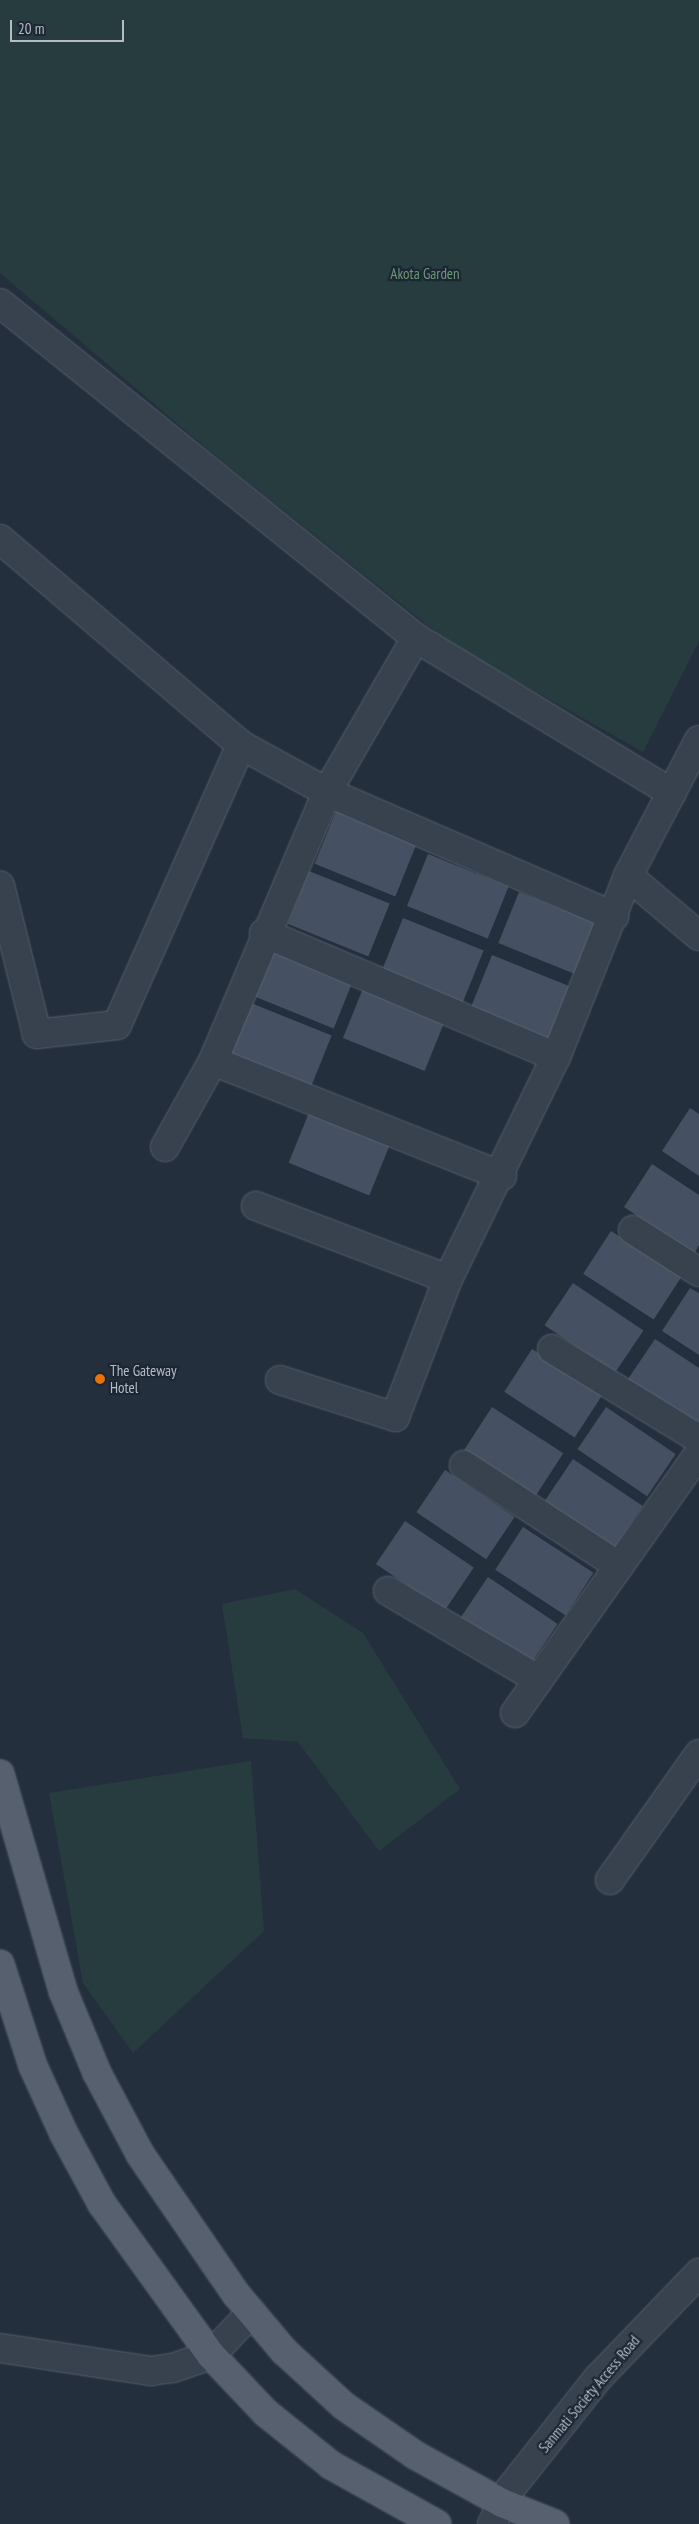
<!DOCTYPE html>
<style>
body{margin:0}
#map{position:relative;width:699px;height:2524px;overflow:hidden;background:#242f3e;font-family:"PT Sans Narrow",sans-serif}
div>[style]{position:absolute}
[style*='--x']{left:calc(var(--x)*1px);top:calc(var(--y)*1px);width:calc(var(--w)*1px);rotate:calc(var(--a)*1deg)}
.green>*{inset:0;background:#263c3f}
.building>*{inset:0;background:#455162;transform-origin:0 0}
.roads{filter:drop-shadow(0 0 1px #565f6c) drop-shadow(0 0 1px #565f6c)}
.minor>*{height:28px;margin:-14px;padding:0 14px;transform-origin:14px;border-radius:14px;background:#38414e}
.tertiary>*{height:28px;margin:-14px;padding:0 14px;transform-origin:14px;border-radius:14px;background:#38414e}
.primary>*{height:28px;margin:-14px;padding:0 14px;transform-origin:14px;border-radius:14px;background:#56606e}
.dots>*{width:14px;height:14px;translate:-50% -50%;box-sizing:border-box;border:2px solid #1d2633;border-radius:50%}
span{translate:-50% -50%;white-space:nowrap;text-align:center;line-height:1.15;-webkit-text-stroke:4.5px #1d2633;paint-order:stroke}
.park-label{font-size:15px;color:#6b9a76}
.poi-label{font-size:15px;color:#b4bcc9}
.left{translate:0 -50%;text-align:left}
.street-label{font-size:15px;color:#b4bcc9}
.scale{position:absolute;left:10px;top:20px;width:114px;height:22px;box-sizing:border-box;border:2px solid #b4bcc9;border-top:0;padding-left:6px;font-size:15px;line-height:18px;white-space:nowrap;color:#b4bcc9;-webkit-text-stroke:4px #1d2633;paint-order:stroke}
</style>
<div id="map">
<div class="green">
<div style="clip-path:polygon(0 0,699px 0,699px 641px,643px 752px,452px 645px,213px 454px,0 273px)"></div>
<div style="clip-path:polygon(295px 1589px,363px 1633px,460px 1789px,379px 1851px,298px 1742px,243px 1738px,222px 1604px)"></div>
<div style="clip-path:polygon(251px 1761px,264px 1931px,133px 2053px,83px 1983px,49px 1793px)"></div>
</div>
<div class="building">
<div style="left:336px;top:811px;width:87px;height:57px;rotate:22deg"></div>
<div style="left:428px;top:854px;width:87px;height:56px;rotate:22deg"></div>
<div style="left:309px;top:871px;width:87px;height:57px;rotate:22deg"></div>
<div style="left:519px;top:892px;width:86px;height:55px;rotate:22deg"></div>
<div style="left:403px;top:918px;width:87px;height:56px;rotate:22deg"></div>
<div style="left:274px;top:944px;width:87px;height:56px;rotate:22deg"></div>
<div style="left:492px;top:955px;width:87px;height:56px;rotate:22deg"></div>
<div style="left:364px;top:986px;width:88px;height:56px;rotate:22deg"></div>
<div style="left:251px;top:1003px;width:87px;height:57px;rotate:22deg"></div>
<div style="clip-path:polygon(690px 1108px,699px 1114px,699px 1176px,662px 1151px)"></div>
<div style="left:310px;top:1110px;width:87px;height:57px;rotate:22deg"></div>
<div style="clip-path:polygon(652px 1164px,699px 1195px,699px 1245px,694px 1254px,624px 1207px)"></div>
<div style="left:611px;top:1231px;width:84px;height:51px;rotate:33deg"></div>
<div style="left:573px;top:1283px;width:85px;height:51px;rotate:34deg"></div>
<div style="clip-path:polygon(690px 1288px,699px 1293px,699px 1355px,662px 1331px)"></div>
<div style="clip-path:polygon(655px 1339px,699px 1368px,699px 1425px,626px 1382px)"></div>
<div style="left:532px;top:1349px;width:84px;height:51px;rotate:33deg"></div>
<div style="left:492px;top:1407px;width:85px;height:51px;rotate:33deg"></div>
<div style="left:606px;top:1407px;width:84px;height:51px;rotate:34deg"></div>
<div style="left:573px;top:1459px;width:84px;height:51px;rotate:34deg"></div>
<div style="left:445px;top:1470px;width:84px;height:51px;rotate:34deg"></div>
<div style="left:405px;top:1521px;width:83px;height:52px;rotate:34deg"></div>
<div style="left:523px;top:1527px;width:84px;height:51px;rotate:33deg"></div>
<div style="left:488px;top:1577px;width:84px;height:51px;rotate:34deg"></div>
</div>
<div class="roads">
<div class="minor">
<div style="--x:0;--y:303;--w:534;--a:38.84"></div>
<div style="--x:416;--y:638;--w:299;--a:31.2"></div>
<div style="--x:0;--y:539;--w:317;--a:40.5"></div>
<div style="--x:241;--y:745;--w:306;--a:113.9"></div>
<div style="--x:117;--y:1025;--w:81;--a:173.6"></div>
<div style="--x:37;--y:1034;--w:153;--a:-104"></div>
<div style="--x:241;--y:745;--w:98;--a:28.7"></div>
<div style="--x:327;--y:792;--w:313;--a:23.4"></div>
<div style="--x:264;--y:933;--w:317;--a:23"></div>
<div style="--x:213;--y:1061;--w:311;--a:21.7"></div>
<div style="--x:165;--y:1147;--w:98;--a:-60.8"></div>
<div style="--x:213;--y:1061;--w:292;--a:-67"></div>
<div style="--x:327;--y:792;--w:178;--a:-60"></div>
<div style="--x:256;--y:1206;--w:205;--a:20.8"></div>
<div style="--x:633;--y:1230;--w:78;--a:32.5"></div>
<div style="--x:552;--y:1349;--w:172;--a:31.5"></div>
<div style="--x:280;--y:1380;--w:121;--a:17.8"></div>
<div style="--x:395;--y:1417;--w:148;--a:-69"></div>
<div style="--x:448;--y:1279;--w:247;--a:-64.1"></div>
<div style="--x:556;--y:1057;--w:195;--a:-68.3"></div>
<div style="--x:464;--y:1465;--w:185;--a:33.1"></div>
<div style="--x:388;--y:1591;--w:175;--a:30.5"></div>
<div style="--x:515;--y:1713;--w:319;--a:-54.7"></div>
<div style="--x:610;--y:1880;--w:154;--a:-54.8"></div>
<div style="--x:0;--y:2348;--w:153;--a:8.7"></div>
<div style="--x:151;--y:2371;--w:22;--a:-8"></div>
<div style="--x:173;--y:2368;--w:40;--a:-18.9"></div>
<div style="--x:211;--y:2355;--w:59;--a:-46.4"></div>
<div style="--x:492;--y:2524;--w:39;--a:-63"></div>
<div style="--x:510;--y:2489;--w:142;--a:-51.6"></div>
<div style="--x:598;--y:2378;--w:146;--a:-46.1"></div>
</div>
<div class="tertiary">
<div style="--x:699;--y:740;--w:153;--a:117.6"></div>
<div style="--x:628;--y:876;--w:93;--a:40.2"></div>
</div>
<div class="primary">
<div style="--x:0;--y:1774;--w:226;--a:73.8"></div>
<div style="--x:63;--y:1991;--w:89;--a:67.5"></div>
<div style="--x:97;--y:2073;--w:92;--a:62"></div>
<div style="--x:140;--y:2154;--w:170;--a:55.6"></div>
<div style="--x:236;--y:2294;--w:75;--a:49.9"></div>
<div style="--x:284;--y:2351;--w:81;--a:42.5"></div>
<div style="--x:344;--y:2406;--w:86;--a:34.6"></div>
<div style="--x:415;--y:2455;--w:99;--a:28.9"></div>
<div style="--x:502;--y:2503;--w:57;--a:21.6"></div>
<div style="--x:0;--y:1964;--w:107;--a:72.1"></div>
<div style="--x:33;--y:2066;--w:75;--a:65.5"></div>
<div style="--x:64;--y:2134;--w:80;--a:61.5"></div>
<div style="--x:102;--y:2204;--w:186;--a:54.2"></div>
<div style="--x:211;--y:2355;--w:80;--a:46.5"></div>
<div style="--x:266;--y:2413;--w:83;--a:38.7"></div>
<div style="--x:331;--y:2465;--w:121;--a:29.1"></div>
</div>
</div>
<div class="dots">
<div style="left:100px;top:1379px;background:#e8710a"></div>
</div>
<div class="park-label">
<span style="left:425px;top:274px">Akota Garden</span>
</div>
<div class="poi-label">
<span class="left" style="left:110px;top:1379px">The Gateway<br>Hotel</span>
</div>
<div class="street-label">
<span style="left:589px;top:2394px;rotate:-50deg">Sanmati Society Access Road</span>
</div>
<div class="scale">20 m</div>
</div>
